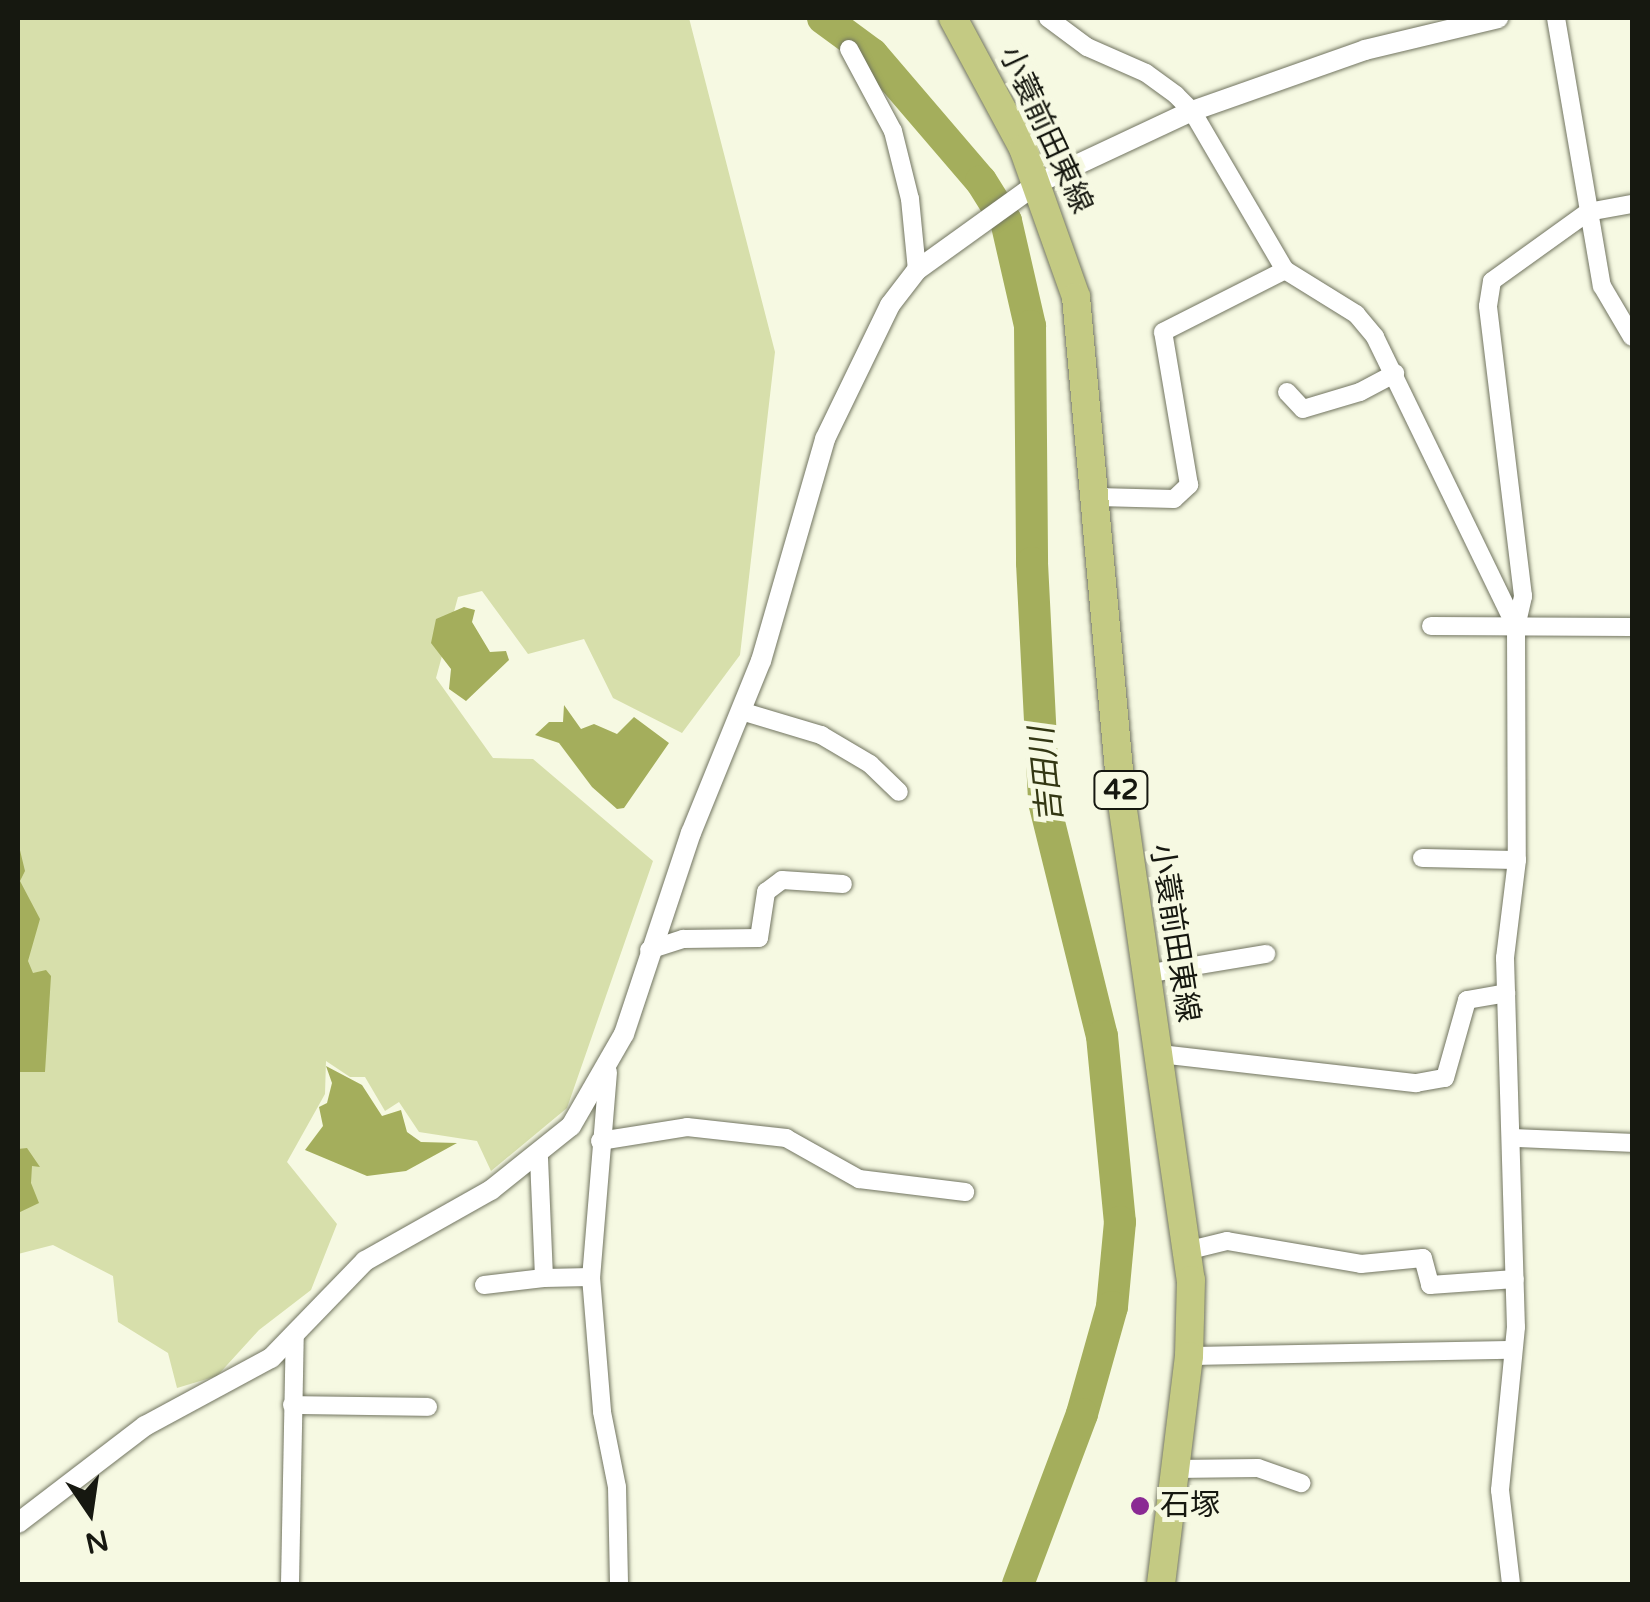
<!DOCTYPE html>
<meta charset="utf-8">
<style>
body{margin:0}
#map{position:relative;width:1650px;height:1602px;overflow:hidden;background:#f6f9e2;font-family:"Varela Round","Noto Sans JP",sans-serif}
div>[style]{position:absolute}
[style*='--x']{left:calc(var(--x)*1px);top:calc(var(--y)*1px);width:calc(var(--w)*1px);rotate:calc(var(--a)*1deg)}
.green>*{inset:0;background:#d7dfab}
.water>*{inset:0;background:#a4ae5c}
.river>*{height:32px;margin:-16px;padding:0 16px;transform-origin:16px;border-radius:16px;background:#a4ae5c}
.roads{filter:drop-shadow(0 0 2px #717460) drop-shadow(0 0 2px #717460)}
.minor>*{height:18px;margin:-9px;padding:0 9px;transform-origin:9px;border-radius:9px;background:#fff}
.tertiary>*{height:20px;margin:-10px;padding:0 10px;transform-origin:10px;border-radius:10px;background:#fff}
.primary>*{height:28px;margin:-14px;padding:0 14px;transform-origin:14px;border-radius:14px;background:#c4ca83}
.dots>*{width:28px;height:28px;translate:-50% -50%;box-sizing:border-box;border:5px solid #f6f9e2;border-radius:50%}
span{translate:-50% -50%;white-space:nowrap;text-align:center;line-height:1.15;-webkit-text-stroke:10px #f6f9e2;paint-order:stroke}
.shield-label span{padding:2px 8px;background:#f6f9e2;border:2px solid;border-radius:8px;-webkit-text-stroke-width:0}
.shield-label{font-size:28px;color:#161810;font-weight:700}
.street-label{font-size:30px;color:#161810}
.poi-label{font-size:30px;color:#161810}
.left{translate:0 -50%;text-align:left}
.water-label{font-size:32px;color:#333713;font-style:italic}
.frame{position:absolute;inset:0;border:20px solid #161810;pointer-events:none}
.north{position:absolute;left:40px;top:1462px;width:100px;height:100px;-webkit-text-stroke:8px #f6f9e2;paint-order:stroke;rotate:167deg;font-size:28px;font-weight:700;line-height:40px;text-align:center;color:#161810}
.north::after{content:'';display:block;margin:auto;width:35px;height:45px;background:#161810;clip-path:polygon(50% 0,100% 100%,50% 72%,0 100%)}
</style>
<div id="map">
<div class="green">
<div style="clip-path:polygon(18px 18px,689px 18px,775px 352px,740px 655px,682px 733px,613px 698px,584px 639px,528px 654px,482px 591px,458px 597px,436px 678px,493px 758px,533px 759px,653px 861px,567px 1108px,491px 1171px,477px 1141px,419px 1132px,399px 1102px,385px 1111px,365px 1077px,350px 1077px,326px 1061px,325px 1094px,287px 1162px,337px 1224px,311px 1290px,259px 1330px,217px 1376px,177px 1388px,168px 1353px,118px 1322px,113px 1276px,53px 1245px,18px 1254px)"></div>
</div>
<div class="water">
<div style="clip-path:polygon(464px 607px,475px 610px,472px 622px,490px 652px,506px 651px,509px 660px,466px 701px,449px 689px,451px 669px,431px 643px,436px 619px)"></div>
<div style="clip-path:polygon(564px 705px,581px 729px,594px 724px,617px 734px,634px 717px,669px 743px,624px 808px,617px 809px,592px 787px,559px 743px,535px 735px,549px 722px,563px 722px)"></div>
<div style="clip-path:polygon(18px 842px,25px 871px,20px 881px,40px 919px,28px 961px,33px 973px,46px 970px,51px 976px,45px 1072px,18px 1072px)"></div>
<div style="clip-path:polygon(326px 1066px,362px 1085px,382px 1116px,401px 1110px,407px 1132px,421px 1142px,457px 1143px,406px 1171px,367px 1176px,305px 1150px,323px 1126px,319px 1107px,327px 1103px,332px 1083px)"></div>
<div style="clip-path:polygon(27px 1148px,40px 1167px,32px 1166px,31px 1183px,39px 1203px,18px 1213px,18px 1149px)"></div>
</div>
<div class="river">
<div style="--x:823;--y:18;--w:61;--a:36.3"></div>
<div style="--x:872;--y:54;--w:167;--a:49.4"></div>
<div style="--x:981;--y:181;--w:47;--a:58"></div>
<div style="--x:1006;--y:221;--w:108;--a:77.1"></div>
<div style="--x:1030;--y:326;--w:237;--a:89.5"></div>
<div style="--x:1032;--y:563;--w:239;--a:87.1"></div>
<div style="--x:1044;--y:802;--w:241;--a:76.1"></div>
<div style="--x:1102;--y:1036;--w:187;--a:84.5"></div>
<div style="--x:1120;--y:1222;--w:85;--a:95.4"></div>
<div style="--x:1112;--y:1307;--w:111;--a:105.7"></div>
<div style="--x:1082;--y:1414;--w:182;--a:110.6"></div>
</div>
<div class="roads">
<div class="minor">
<div style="--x:1048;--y:18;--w:49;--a:36.6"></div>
<div style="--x:1087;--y:47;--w:64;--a:23.8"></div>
<div style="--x:1146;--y:73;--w:37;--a:36"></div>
<div style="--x:1176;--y:95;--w:23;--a:45"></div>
<div style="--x:1192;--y:111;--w:184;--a:59.7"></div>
<div style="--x:1285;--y:270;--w:84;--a:31.8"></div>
<div style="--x:1356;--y:314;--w:30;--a:50"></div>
<div style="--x:1375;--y:337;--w:323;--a:64.1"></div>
<div style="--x:1516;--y:628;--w:232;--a:89.8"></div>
<div style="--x:1517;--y:860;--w:99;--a:97"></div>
<div style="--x:1505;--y:958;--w:369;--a:88.3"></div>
<div style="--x:1516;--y:1327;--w:164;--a:95.6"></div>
<div style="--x:1500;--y:1490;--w:95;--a:83.3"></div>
<div style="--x:1556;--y:18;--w:272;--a:80.3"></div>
<div style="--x:1602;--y:286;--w:59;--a:59.5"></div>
<div style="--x:849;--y:49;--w:93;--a:61.8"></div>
<div style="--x:893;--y:131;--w:70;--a:76"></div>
<div style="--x:910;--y:199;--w:71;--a:84.4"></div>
<div style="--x:1287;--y:392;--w:23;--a:47"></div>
<div style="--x:1303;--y:409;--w:59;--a:-16.6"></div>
<div style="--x:1360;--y:392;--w:40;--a:-28"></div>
<div style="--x:1098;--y:497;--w:76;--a:1.5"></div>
<div style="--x:1174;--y:499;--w:21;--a:-43"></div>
<div style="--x:1189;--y:485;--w:155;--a:-99.6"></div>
<div style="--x:1163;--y:332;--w:137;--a:-26.9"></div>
<div style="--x:1431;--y:626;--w:201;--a:0.3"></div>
<div style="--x:1516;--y:627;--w:32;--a:-77"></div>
<div style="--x:1523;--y:596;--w:292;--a:-96.9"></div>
<div style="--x:1488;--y:306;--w:25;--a:-81"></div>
<div style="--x:1492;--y:281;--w:118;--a:-35.7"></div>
<div style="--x:1588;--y:212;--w:45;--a:-10.3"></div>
<div style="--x:741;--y:711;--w:84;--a:16.7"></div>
<div style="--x:821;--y:735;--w:57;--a:30.6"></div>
<div style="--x:870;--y:764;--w:40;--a:44"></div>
<div style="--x:1422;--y:858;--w:95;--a:1.2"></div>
<div style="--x:649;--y:950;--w:36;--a:-18"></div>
<div style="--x:683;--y:939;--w:76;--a:-0.8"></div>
<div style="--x:759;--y:938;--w:47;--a:-81.3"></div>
<div style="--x:766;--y:892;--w:20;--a:-37"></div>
<div style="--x:782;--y:880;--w:61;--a:3.8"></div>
<div style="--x:1146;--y:974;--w:122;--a:-9.5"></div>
<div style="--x:1160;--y:1054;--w:258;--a:6.5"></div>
<div style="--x:1416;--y:1083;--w:29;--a:-10"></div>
<div style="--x:1445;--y:1078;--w:81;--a:-74.2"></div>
<div style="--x:1467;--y:1000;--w:40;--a:-10"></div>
<div style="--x:608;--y:1072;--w:206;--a:94.7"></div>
<div style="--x:591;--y:1277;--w:135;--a:85.3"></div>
<div style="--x:602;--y:1412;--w:76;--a:78.7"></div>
<div style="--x:617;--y:1487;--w:97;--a:88.8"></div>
<div style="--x:1515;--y:1138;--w:117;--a:2.4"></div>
<div style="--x:600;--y:1141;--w:88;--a:-9.1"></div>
<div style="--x:687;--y:1127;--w:100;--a:6.3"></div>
<div style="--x:786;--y:1138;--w:84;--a:29.3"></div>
<div style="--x:859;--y:1179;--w:107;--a:7"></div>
<div style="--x:539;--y:1158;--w:120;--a:87.6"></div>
<div style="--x:544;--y:1278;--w:47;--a:-1.2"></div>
<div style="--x:1186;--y:1251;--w:42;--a:-13.7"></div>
<div style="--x:1227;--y:1241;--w:136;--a:9.7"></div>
<div style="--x:1361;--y:1264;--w:62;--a:-5.5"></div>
<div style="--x:1423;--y:1258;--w:28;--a:75"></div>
<div style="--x:1430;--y:1285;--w:85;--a:-4"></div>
<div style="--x:484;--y:1285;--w:60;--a:-6.7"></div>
<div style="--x:1189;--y:1356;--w:323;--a:-1.1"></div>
<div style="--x:292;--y:1405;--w:136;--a:0.8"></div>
<div style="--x:1175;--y:1469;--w:83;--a:-0.7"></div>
<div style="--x:1258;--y:1468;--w:46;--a:19.2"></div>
<div style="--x:290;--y:1584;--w:251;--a:-88.9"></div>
</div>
<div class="tertiary">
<div style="--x:18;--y:1523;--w:160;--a:-37.4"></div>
<div style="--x:145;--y:1426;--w:143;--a:-28.4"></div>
<div style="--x:271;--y:1358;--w:135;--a:-45.9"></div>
<div style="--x:365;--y:1261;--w:145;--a:-29.4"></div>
<div style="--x:491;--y:1190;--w:102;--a:-38.7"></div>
<div style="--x:571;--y:1126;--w:106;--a:-60.1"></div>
<div style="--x:624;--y:1034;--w:212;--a:-71.6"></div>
<div style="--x:691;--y:833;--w:186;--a:-67.9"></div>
<div style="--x:761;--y:661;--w:231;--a:-73.9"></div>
<div style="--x:825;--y:439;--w:149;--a:-64.1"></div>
<div style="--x:890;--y:305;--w:44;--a:-52.4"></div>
<div style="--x:917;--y:270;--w:149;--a:-35.7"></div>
<div style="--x:1038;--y:183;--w:170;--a:-25.1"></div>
<div style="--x:1192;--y:111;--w:183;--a:-19.4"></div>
<div style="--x:1365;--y:50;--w:137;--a:-13.5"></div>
</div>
<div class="primary">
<div style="--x:953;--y:18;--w:148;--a:61.7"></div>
<div style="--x:1023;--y:148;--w:158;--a:70.4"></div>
<div style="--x:1076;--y:297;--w:508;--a:84.81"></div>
<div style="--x:1122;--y:803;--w:482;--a:81.8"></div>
<div style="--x:1191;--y:1280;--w:76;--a:91.5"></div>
<div style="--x:1189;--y:1356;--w:230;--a:97"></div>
</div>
</div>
<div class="dots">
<div style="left:1140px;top:1506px;background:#8a2a93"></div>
</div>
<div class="shield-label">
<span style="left:1121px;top:790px">42</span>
</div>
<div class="street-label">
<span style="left:1045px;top:130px;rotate:65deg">小蓑前田東線</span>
<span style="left:1174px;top:933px;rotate:81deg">小蓑前田東線</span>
</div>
<div class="poi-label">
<span class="left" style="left:1160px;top:1506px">石塚</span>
</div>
<div class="water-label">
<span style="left:1047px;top:775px;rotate:-96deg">吉田川</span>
</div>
<div class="frame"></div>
<div class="north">N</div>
</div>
